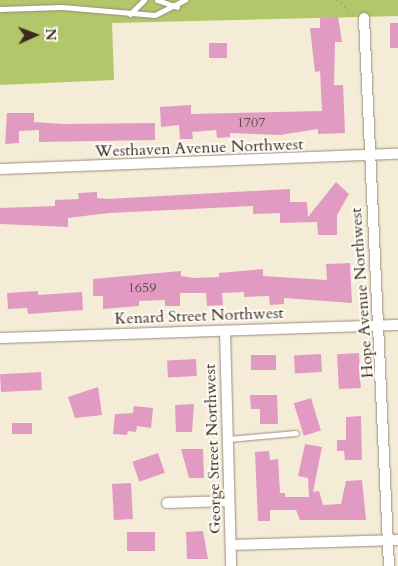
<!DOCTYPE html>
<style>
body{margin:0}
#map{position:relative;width:398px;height:566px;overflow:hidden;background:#f5ecd8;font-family:Cardo,serif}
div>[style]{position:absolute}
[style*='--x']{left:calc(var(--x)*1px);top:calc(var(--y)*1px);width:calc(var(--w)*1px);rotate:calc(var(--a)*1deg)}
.green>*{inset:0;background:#b2c66a}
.building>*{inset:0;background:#e19bc2;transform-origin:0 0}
.path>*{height:2px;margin-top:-1px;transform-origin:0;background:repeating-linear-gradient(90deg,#988b7b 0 1px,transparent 0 5px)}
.roads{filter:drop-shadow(0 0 1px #988b7b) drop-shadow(0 0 1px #988b7b)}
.lane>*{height:5px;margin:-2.5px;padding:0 2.5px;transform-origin:2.5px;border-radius:2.5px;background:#fff}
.street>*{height:10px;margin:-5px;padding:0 5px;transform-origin:5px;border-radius:5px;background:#fff}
span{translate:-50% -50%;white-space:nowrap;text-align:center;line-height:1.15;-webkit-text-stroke:4px #fdfcf7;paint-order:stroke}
.number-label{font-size:14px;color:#644647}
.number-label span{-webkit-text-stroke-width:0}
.street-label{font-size:16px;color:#3b2a1e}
.north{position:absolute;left:10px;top:10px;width:50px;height:50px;-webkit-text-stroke:4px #fdfcf7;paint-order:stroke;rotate:88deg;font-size:14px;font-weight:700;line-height:20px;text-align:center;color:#3b2a1e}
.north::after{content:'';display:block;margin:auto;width:18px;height:22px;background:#3b2a1e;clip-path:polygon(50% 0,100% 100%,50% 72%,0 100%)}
</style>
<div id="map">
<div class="green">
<div style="clip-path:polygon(0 0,398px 0,398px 16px,112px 23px,114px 80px,0 85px)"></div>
</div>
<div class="building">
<div style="clip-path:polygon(338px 17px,342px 42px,335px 42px,334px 85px,343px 85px,345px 133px,318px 134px,318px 129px,280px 135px,230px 133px,230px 137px,217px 138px,216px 130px,192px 132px,193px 139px,180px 139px,179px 125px,161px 127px,160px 107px,191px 105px,191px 114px,322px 111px,320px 71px,315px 72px,310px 28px,320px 28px,320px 18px)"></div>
<div style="left:390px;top:23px;width:8px;height:25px"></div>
<div style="left:209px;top:43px;width:18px;height:15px"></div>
<div style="clip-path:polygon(7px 113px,34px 113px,34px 122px,63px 124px,155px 123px,155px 140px,39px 142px,39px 130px,19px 131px,19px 143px,5px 144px)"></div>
<div style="clip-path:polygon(336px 182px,349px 194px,337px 215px,337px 235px,318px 235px,317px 222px,280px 223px,280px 213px,253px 214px,253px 206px,109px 213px,68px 218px,68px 227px,0 224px,0 208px,55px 206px,55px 200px,79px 199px,78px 193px,97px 192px,97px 198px,108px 199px,290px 189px,290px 202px,307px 202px,308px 217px)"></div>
<div style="clip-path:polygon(350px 263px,352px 303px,284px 298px,284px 304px,270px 305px,269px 296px,244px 297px,244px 292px,222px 293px,223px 305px,207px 306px,206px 293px,180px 293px,180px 306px,165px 306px,165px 300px,139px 301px,139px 306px,103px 309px,103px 296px,93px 296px,93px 279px,181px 271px,181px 276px,194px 278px,219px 277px,219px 273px,263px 269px,263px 276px,327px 280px,326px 264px)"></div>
<div style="clip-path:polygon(38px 291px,38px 295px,82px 292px,83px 310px,28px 314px,27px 308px,8px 309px,7px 293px)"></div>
<div style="left:359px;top:353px;width:35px;height:22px;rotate:87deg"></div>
<div style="left:321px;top:354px;width:18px;height:27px;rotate:87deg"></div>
<div style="left:276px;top:355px;width:15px;height:25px;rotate:90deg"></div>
<div style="left:196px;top:359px;width:17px;height:29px;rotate:87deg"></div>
<div style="left:41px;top:372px;width:18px;height:41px;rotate:87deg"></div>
<div style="clip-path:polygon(98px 387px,102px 415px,75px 418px,68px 397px)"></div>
<div style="clip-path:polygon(250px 395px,277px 395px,278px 424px,260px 424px,260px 409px,251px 409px)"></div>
<div style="left:311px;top:398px;width:34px;height:18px;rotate:73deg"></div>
<div style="clip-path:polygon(194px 404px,192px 432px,176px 432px,175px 405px)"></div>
<div style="clip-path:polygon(134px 406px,153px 408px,151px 428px,137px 426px,136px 432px,128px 431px,127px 435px,113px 434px,115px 414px,133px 413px)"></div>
<div style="clip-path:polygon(361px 416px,362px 460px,345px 460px,344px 451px,337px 451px,337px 440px,346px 440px,346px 417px)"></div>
<div style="left:12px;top:423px;width:20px;height:11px"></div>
<div style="clip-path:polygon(305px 444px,322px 447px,313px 492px,319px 491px,323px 505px,341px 504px,346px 481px,362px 480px,366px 520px,300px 520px,296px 510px,270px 510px,270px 521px,258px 521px,255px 452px,269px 451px,270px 460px,278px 459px,280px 493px,285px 493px,285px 497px,309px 497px,308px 478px,298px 476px)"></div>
<div style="clip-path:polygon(181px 449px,203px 449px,204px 478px,189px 478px)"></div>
<div style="left:158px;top:453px;width:21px;height:27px;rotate:71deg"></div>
<div style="left:131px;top:483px;width:36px;height:19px;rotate:87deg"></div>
<div style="clip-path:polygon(203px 531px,208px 559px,187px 559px,186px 532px)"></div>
<div style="left:127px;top:532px;width:28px;height:19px"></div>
</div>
<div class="path">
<div style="--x:337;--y:0;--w:23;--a:41"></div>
</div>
<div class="roads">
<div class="lane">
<div style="--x:157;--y:0;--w:21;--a:19"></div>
<div style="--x:0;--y:9;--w:62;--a:-1.8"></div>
<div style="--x:62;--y:7;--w:93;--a:4.9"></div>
<div style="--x:155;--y:15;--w:34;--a:-27"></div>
<div style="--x:130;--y:14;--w:20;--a:-45"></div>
<div style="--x:228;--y:439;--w:68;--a:-5"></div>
</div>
<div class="street">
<div style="--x:364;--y:18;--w:549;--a:87.39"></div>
<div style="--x:0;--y:169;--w:398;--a:-2.2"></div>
<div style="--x:225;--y:331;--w:235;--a:88.5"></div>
<div style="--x:0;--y:338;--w:398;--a:-1.9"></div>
<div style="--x:167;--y:503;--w:62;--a:-1.8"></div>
<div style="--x:231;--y:545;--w:167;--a:-1.7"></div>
</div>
</div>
<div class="number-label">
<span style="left:251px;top:123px">1707</span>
<span style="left:142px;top:288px">1659</span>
</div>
<div class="street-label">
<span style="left:199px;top:148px;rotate:-2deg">Westhaven Avenue Northwest</span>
<span style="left:362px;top:293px;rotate:-94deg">Hope Avenue Northwest</span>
<span style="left:199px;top:316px;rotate:-2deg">Kenard Street Northwest</span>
<span style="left:213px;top:449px;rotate:-92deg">George Street Northwest</span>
</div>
<div class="north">N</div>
</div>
